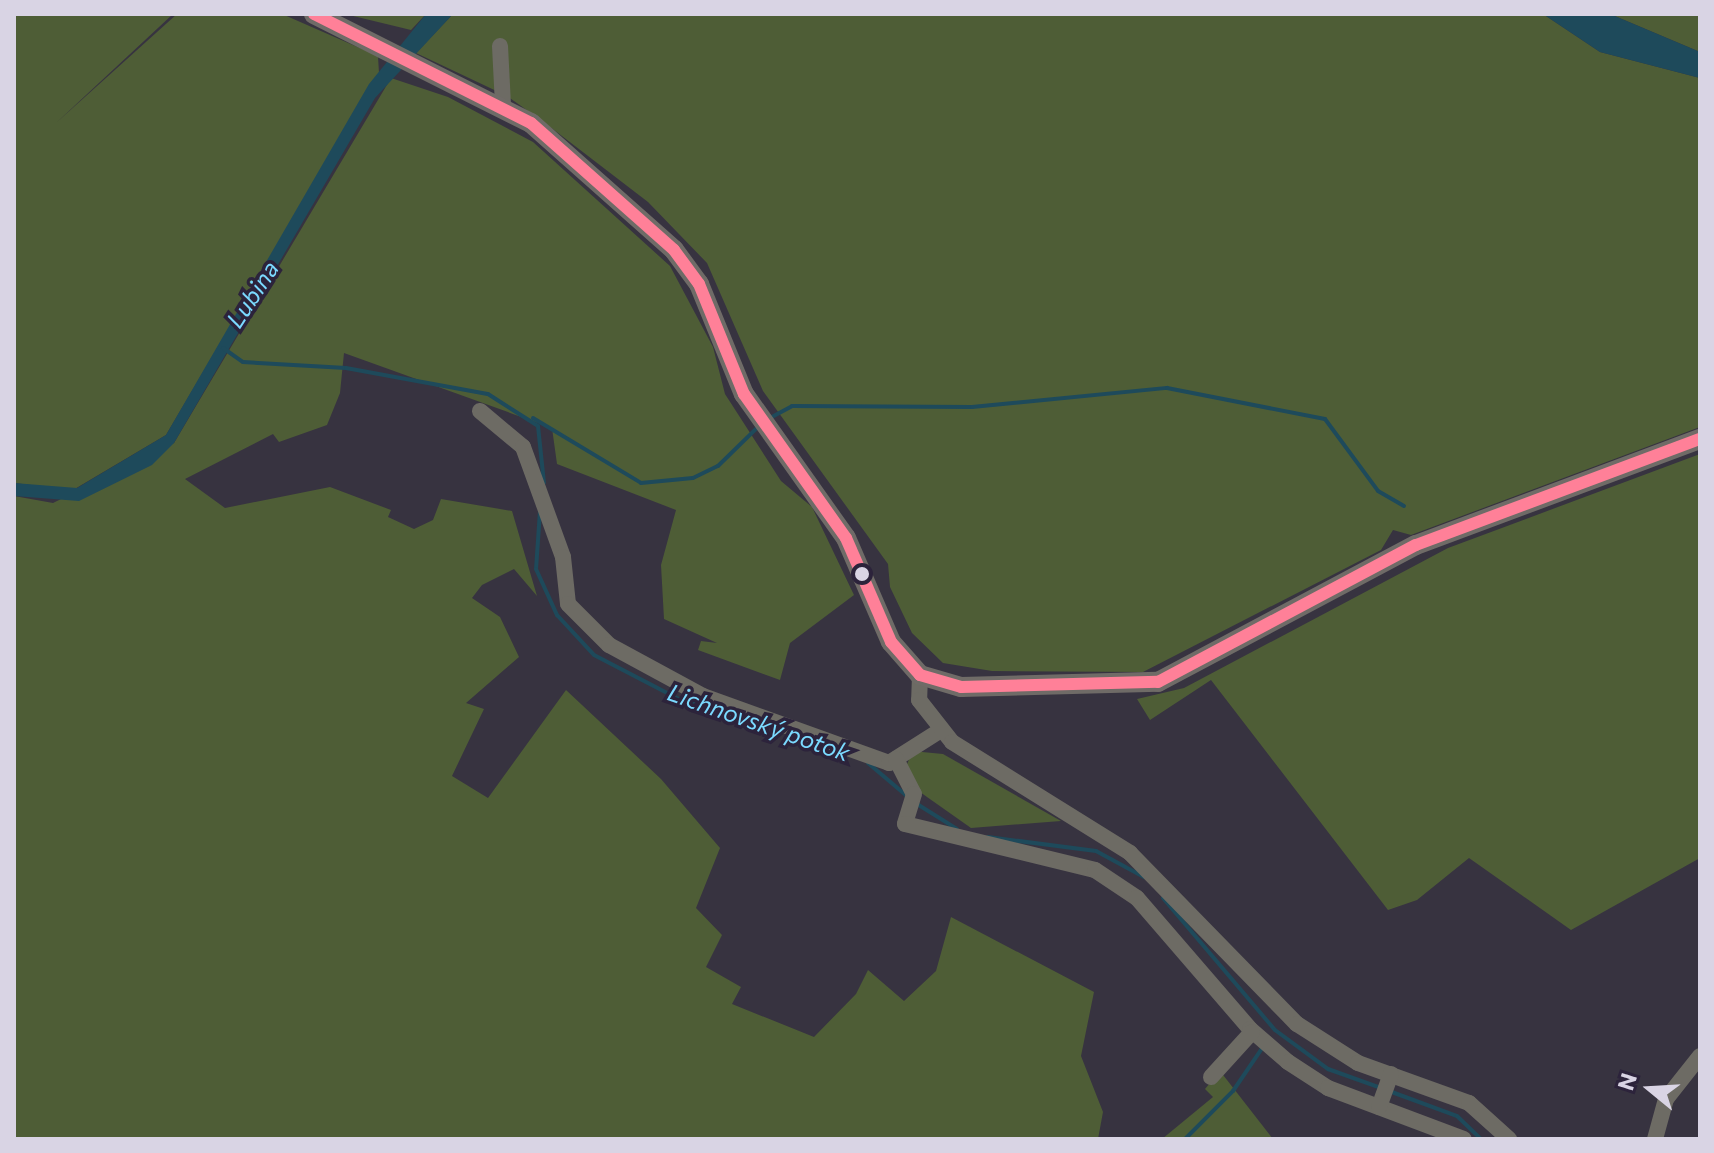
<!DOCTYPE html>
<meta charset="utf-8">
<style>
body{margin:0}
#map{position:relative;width:1714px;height:1153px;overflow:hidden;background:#373340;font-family:Commissioner,sans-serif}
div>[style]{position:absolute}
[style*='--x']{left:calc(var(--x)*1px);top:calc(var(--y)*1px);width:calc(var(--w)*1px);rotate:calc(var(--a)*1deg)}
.green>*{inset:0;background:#4e5d36}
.water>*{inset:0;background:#1e4a5b}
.stream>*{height:4px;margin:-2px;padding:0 2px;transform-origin:2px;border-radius:2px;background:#1e4a5b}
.minor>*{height:16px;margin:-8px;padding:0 8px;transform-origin:8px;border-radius:8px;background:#6d6b64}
.major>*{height:20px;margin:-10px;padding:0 10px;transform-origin:10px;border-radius:10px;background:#6f6b67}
.bus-1>*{height:12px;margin:-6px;padding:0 6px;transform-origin:6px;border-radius:6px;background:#ff8098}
.dots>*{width:22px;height:22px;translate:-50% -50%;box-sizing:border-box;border:4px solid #2c233b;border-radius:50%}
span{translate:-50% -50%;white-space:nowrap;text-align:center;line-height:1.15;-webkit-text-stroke:7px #2c233b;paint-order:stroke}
.water-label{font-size:24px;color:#7bdaff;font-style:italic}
.frame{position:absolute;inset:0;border:16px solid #d9d4e4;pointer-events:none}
.north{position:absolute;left:1610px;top:1049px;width:80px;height:80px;-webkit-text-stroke:6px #2c233b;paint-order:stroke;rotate:288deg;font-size:22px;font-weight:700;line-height:32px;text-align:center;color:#d9d4e4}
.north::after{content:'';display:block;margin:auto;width:28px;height:36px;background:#d9d4e4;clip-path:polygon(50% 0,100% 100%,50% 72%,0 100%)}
</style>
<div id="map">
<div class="green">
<div style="clip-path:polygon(14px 14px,173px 14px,56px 123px,177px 14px,282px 14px,378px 56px,379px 73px,166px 435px,73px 490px,14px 483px)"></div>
<div style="clip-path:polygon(426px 14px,411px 30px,349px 15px,349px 14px)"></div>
<div style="clip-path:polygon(453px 14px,1543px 14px,1600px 52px,1700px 78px,1700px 427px,1411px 535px,1393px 530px,1381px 550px,1143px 672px,992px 671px,943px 663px,912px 633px,890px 587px,888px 564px,763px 391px,707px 263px,648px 202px,545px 123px,507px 96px,416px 53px)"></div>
<div style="clip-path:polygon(1610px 14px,1700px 14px,1700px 52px)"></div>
<div style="clip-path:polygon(391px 78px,448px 97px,533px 142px,670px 266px,713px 347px,725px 394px,781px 481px,812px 507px,854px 595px,790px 643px,780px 680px,698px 650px,701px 641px,717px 643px,664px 619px,661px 565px,676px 510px,557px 464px,552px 428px,344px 353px,340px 393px,327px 425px,279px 442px,273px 434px,185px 479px,225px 508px,330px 487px,391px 510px,388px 517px,414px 529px,433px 520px,441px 499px,512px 511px,537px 596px,514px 569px,482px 585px,472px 598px,500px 617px,519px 657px,466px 703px,484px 709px,452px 776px,488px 798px,566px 690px,661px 779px,720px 848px,696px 908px,722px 935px,706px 967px,741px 987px,732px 1004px,814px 1037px,856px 994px,868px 970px,904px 1001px,936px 971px,951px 917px,1094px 992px,1081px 1056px,1103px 1112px,1098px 1139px,14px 1139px,14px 496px,53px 503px,174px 443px)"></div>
<div style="clip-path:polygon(1700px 454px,1700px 858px,1571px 930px,1469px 858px,1417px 900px,1388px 910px,1211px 680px,1150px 720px,1137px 699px,1184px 688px,1448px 548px)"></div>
<div style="clip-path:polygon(912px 751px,943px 754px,1061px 821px,971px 828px,910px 785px,905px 770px)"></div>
<div style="clip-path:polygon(1220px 1071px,1273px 1139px,1162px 1139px,1213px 1097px,1205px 1089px)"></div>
</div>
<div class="water">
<div style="clip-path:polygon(426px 14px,453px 14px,375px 98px,174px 443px,152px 465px,79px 501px,14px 496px,14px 483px,77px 488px,166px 435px,369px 84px)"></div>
<div style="clip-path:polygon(1543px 14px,1610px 14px,1700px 52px,1700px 78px,1600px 52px)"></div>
</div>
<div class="stream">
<div style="--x:223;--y:348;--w:24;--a:35"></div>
<div style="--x:243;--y:362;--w:103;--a:3.3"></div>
<div style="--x:346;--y:368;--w:144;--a:10.4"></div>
<div style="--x:488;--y:394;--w:59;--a:32.6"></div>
<div style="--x:538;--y:426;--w:57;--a:84"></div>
<div style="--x:533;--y:418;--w:126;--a:31"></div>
<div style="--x:641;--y:483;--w:52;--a:-5.5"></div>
<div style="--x:693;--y:478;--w:28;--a:-26"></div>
<div style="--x:718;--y:466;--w:56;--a:-44.3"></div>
<div style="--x:768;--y:419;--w:27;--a:-28"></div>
<div style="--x:792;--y:406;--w:180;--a:0.3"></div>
<div style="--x:972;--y:407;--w:196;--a:-5.6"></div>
<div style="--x:1167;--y:388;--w:161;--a:11.1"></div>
<div style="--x:1325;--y:419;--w:89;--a:53.6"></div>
<div style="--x:1378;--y:491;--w:30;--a:30"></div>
<div style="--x:540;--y:511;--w:58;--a:93.9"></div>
<div style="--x:536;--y:569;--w:51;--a:65.5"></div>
<div style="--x:557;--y:615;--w:54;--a:47.2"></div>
<div style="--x:594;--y:655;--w:96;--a:27.4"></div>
<div style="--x:679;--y:699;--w:64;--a:17.3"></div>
<div style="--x:868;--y:763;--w:51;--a:40.2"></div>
<div style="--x:917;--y:804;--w:47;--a:32"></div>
<div style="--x:988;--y:837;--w:109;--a:7.4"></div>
<div style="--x:1096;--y:851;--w:55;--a:28.4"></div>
<div style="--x:1163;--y:898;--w:173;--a:49.7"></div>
<div style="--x:1275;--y:1030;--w:66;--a:36.3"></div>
<div style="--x:1328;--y:1069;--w:56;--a:19.7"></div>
<div style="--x:1389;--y:1091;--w:72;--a:20.2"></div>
<div style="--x:1457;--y:1116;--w:33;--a:44"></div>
<div style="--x:1185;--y:1139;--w:68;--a:-45"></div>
<div style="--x:1233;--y:1091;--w:53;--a:-55.7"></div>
</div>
<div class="minor">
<div style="--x:500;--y:46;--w:59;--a:87.1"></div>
<div style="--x:480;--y:411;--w:56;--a:39.9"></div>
<div style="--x:523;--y:447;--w:117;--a:70"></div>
<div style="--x:563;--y:557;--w:47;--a:83.9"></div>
<div style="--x:568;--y:604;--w:58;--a:45"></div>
<div style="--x:609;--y:645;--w:107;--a:28.5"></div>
<div style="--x:703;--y:696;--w:198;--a:19.8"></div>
<div style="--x:889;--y:763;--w:62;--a:-32.4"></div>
<div style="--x:920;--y:675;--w:25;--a:92"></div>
<div style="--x:919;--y:700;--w:53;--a:51.8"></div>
<div style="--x:952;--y:742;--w:210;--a:31.9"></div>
<div style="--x:1130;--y:853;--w:239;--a:45.7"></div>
<div style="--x:1297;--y:1024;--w:72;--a:32.6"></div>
<div style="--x:1358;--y:1063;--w:118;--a:19.8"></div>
<div style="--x:1469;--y:1103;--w:54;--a:42"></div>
<div style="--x:896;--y:759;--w:39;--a:63"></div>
<div style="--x:914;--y:794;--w:31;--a:107"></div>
<div style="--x:905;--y:824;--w:195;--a:13.6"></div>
<div style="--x:1095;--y:870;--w:50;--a:33.7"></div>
<div style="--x:1137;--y:898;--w:173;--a:49.2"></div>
<div style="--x:1250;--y:1029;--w:50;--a:41"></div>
<div style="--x:1288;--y:1062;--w:48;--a:33"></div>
<div style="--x:1328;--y:1088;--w:145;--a:20.6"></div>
<div style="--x:1211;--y:1077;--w:61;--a:-47.7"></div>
<div style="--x:1379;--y:1107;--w:35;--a:-70"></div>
<div style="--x:1655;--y:1139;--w:41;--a:-74.6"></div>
<div style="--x:1666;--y:1099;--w:55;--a:-51.7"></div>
</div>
<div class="major">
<div style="--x:314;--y:14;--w:243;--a:26.7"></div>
<div style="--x:531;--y:123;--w:191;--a:41.6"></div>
<div style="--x:674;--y:250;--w:42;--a:53.7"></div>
<div style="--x:699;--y:284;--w:119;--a:67.8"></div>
<div style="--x:744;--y:394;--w:176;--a:54.7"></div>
<div style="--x:846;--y:538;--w:113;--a:66.6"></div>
<div style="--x:891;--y:642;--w:44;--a:48.7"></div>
<div style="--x:920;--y:675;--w:43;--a:16.3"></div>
<div style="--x:961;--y:687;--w:197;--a:-1.5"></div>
<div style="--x:1158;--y:682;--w:292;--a:-28"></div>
<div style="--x:1416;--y:545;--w:303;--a:-20.5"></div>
</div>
<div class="bus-1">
<div style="--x:314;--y:14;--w:243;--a:26.7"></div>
<div style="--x:531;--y:123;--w:191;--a:41.6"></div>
<div style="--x:674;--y:250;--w:42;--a:53.7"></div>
<div style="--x:699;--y:284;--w:119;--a:67.8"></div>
<div style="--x:744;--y:394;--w:176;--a:54.7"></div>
<div style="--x:846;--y:538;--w:113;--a:66.6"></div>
<div style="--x:891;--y:642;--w:44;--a:48.7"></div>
<div style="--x:920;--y:675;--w:43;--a:16.3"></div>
<div style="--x:961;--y:687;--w:197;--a:-1.5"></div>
<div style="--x:1158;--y:682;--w:292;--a:-28"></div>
<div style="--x:1416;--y:545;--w:303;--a:-20.5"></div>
</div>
<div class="dots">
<div style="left:862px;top:574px;background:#d9d4e4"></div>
</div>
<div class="water-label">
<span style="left:252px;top:294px;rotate:-57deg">Lubina</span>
<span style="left:759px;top:722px;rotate:19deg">Lichnovský potok</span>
</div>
<div class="frame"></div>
<div class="north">N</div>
</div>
